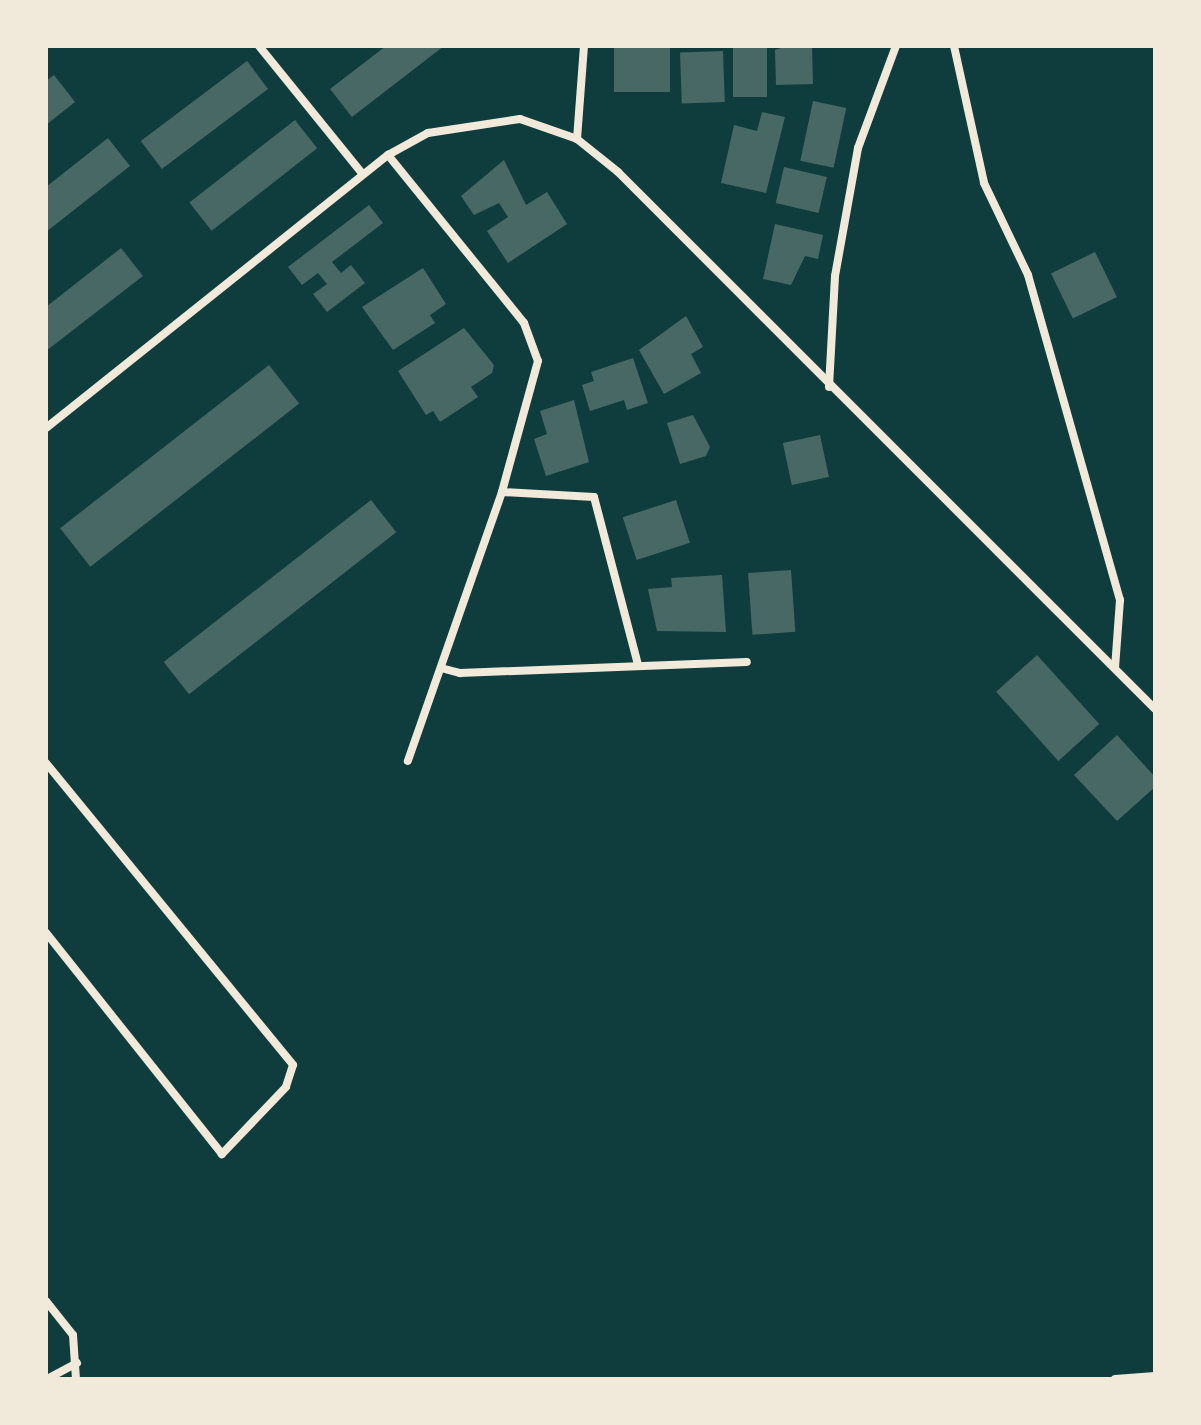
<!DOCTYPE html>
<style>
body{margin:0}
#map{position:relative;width:1201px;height:1425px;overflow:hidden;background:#0f3d3e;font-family:"Archivo Narrow",sans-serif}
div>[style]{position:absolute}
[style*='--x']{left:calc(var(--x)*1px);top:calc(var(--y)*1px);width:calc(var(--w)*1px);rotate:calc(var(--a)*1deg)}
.building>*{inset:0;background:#486865;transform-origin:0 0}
.minor>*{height:8px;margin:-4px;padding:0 4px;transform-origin:4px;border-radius:4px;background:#f1e9da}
span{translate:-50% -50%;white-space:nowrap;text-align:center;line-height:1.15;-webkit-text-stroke:6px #f1e9da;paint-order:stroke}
.frame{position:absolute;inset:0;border:48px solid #f1e9da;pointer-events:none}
</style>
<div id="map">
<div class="building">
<div style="clip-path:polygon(386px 46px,444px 46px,352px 117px,330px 89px)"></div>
<div style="left:614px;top:46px;width:56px;height:46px"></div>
<div style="left:733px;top:46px;width:34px;height:51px"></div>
<div style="clip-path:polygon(787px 46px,812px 46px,813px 84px,776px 85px,775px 50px)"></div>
<div style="left:723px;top:51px;width:51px;height:43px;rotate:88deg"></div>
<div style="left:247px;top:61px;width:35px;height:133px;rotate:53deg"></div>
<div style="clip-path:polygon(54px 75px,75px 102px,46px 125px,46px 81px)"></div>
<div style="left:813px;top:101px;width:34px;height:61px;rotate:12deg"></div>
<div style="clip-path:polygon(762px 112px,785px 117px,766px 193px,721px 183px,734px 125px,757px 131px)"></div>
<div style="left:295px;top:120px;width:36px;height:134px;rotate:52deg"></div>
<div style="clip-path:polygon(108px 138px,130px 166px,46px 232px,46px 187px)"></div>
<div style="clip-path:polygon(504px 160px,526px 205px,547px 192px,567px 224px,508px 263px,487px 231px,508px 217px,499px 203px,474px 215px,461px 196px)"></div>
<div style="left:784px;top:167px;width:44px;height:37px;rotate:13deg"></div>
<div style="clip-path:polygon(369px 205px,383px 223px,332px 262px,341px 273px,351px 265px,365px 283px,327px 312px,313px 294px,327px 284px,318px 273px,302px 285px,288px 267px)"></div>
<div style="clip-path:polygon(775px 224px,823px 235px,818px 259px,805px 256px,791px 285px,763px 279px)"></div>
<div style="clip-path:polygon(121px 248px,143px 276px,46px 351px,46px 307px)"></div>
<div style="left:1095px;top:252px;width:50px;height:49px;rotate:64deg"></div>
<div style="clip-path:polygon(423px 268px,446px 304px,430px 315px,435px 323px,393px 350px,362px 307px)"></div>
<div style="clip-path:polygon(686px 316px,703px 347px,691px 354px,701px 373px,664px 394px,639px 350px)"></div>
<div style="clip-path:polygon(464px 328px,494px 365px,492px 373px,471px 387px,478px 397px,440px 422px,433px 411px,426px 415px,398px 371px)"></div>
<div style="clip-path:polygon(633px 358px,648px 403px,627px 410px,624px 400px,590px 411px,582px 385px,594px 381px,591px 372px)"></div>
<div style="left:269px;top:365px;width:49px;height:265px;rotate:52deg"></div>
<div style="clip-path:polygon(574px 400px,589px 462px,546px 476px,534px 439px,547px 434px,540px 411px)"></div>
<div style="clip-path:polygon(693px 415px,710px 447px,706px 456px,680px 464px,667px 423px)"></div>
<div style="left:820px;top:435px;width:43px;height:38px;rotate:78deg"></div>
<div style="left:371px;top:500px;width:41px;height:263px;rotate:52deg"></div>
<div style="left:676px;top:500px;width:45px;height:56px;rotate:72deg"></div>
<div style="left:791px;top:570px;width:62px;height:43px;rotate:86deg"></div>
<div style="clip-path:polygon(722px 575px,726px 632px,657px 631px,648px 589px,672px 587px,671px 578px)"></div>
<div style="left:1037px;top:655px;width:93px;height:55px;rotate:48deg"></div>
<div style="clip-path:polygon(1117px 735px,1155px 777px,1155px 787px,1117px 821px,1074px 775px)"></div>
</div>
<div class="minor">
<div style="--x:259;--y:46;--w:164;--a:51"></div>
<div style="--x:954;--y:46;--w:140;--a:77.6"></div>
<div style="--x:984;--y:183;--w:102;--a:64.4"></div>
<div style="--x:1028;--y:275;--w:338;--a:74.2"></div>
<div style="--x:1120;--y:600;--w:68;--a:94.2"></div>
<div style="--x:577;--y:139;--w:93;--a:-85.7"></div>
<div style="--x:388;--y:155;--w:216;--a:51"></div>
<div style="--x:524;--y:323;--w:40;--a:69.8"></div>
<div style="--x:538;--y:361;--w:136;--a:105.4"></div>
<div style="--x:502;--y:492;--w:285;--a:109.3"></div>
<div style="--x:829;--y:387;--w:111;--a:-86.9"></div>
<div style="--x:835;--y:276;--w:130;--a:-79.8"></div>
<div style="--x:858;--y:148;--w:109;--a:-69.6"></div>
<div style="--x:46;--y:428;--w:438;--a:-38.6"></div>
<div style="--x:388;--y:155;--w:46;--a:-28.8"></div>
<div style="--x:428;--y:133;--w:93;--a:-8.7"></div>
<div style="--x:520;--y:119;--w:60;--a:19.3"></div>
<div style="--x:577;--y:139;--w:53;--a:38.8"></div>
<div style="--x:618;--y:172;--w:759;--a:45"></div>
<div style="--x:502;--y:492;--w:92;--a:3.1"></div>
<div style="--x:594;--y:497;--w:174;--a:75.3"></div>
<div style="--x:441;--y:668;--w:20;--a:15"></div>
<div style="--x:460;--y:673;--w:287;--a:-2.2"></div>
<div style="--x:46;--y:763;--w:390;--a:50.7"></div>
<div style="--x:293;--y:1065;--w:23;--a:108"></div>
<div style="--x:286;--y:1087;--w:93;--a:133.7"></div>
<div style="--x:222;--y:1154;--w:283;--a:-128.5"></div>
<div style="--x:46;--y:1301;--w:43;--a:51.5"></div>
<div style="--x:73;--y:1335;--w:44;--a:86.1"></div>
<div style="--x:47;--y:1379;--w:34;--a:-28"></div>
<div style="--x:1115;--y:1379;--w:40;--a:-4.3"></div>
</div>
<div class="frame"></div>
</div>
